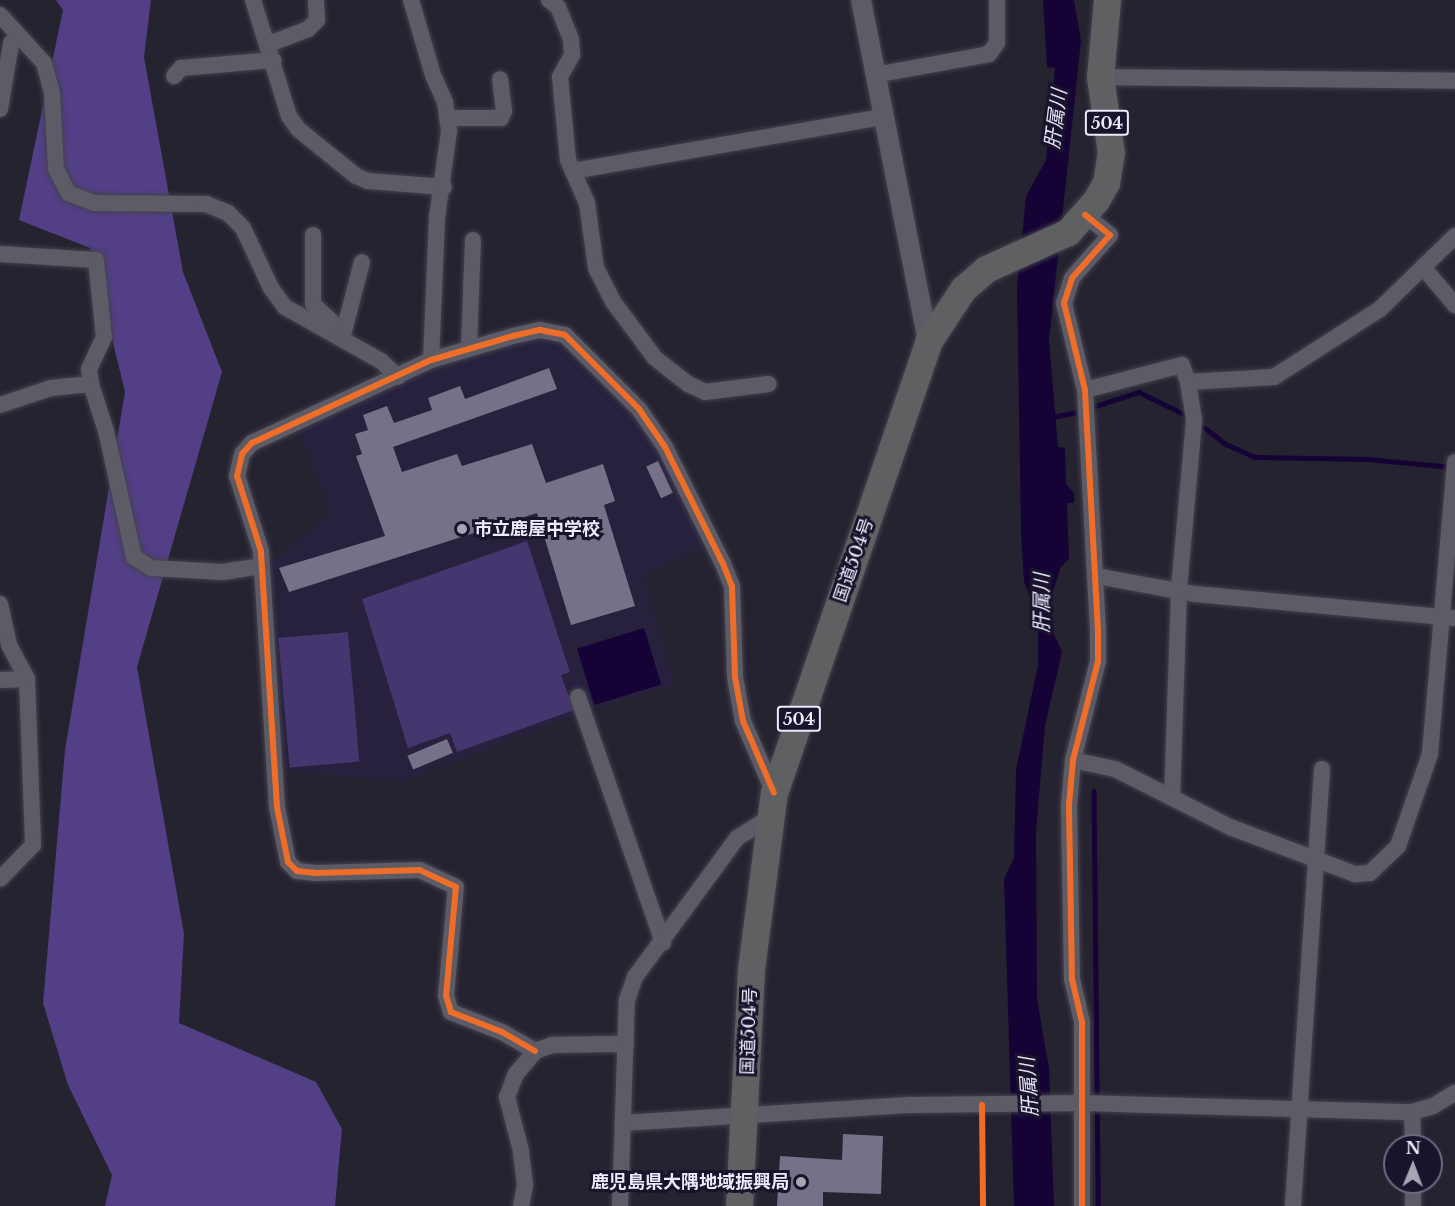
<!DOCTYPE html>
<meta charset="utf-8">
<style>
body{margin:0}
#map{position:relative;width:1455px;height:1206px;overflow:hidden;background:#262330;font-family:"Libre Baskerville","Noto Sans JP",serif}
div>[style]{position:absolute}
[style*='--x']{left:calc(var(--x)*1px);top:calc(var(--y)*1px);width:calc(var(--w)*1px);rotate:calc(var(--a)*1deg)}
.built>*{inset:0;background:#28213e}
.green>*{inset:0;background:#45366f;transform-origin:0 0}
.forest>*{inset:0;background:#523f85}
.water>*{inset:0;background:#160335;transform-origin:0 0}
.stream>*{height:4.5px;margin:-2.25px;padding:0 2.25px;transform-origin:2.25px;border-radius:2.25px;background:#160335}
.building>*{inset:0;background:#767188;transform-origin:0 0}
.roads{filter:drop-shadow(0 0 2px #43414d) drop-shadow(0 0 2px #43414d)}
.minor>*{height:16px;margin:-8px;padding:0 8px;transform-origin:8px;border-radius:8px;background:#5d5b66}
.tertiary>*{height:20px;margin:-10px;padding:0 10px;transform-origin:10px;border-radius:10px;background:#5d5b66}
.trunk>*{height:27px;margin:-13.5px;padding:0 13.5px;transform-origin:13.5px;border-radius:13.5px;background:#5e6062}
.cycleway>*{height:6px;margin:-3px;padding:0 3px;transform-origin:3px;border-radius:3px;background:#ee6e29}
.dots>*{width:16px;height:16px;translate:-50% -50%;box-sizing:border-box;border:3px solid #19132b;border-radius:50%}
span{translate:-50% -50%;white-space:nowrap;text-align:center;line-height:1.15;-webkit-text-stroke:6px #19132b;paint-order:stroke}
.shield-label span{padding:2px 4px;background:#19132b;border:2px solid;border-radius:4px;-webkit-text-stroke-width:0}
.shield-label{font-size:16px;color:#edeafb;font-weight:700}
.poi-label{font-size:18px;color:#edeafb;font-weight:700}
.left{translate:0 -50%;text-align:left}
.right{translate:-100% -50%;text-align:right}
.street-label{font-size:18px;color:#edeafb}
.water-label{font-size:20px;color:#e4e0f7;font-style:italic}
.north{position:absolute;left:1383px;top:1134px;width:60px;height:60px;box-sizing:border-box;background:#19132b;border:2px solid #6e697e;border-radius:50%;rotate:1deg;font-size:16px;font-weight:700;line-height:24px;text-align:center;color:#edeafb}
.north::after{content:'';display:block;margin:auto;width:21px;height:27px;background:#a7a4b4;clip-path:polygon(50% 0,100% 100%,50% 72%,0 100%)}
</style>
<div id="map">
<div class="built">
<div style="clip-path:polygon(523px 339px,553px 339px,634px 418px,657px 446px,704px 549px,643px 575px,675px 685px,589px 710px,404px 781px,284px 771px,266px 566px,330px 514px,299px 430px,437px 365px)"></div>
</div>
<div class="green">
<div style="clip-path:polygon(527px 541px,570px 672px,561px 675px,574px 710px,457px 752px,450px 733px,408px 748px,362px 599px)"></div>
<div style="left:348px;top:632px;width:130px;height:70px;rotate:85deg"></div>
</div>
<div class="forest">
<div style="clip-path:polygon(56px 0,151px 0,144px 57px,183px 272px,222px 372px,137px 667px,184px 934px,179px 1023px,316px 1082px,342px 1129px,335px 1206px,105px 1206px,112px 1175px,68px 1085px,43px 1003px,65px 750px,125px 392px,90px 248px,19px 220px,63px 10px)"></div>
</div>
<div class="water">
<div style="clip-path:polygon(1043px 0,1074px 0,1081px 41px,1049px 340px,1058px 447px,1065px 448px,1066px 484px,1074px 493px,1074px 503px,1067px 503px,1069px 559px,1061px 567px,1050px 600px,1054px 634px,1062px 652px,1045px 726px,1036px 832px,1037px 999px,1049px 1068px,1054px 1206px,1014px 1206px,1004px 879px,1014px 858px,1016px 770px,1038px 665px,1038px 617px,1024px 582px,1021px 533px,1017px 287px,1026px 196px,1046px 160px,1055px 68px,1047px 67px)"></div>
<div style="left:644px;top:628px;width:59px;height:70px;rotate:73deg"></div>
</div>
<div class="stream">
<div style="--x:1090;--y:408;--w:52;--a:-18.1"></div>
<div style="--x:1139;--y:392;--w:50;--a:26.1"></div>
<div style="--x:1052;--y:417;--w:31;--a:-11"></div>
<div style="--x:1204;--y:427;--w:28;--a:38"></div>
<div style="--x:1226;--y:444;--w:32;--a:24"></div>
<div style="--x:1255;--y:457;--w:113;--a:1"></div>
<div style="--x:1368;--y:459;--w:84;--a:5.4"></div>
<div style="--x:1094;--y:791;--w:415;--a:89.4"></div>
</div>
<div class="building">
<div style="clip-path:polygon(549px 368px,557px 389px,393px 447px,402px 472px,457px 454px,462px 466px,532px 444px,546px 483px,603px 464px,615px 501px,604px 505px,635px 606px,571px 625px,537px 513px,289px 592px,279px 568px,385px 536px,356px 456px,362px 454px,355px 434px,368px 430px,363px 415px,387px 406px,394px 423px,432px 410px,428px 398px,460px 386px,465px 399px)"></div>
<div style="left:658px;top:461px;width:35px;height:13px;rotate:65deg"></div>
<div style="left:447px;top:739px;width:15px;height:43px;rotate:67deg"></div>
<div style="clip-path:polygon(843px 1134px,883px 1136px,881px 1194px,823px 1192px,823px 1206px,777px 1206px,780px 1156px,842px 1160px)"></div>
</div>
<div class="roads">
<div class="minor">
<div style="--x:253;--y:0;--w:121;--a:72.8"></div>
<div style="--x:289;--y:116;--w:16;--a:55"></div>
<div style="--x:298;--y:129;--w:75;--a:39"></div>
<div style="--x:356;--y:176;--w:13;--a:23"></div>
<div style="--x:368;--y:181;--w:76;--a:4.5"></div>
<div style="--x:411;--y:0;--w:78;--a:73.7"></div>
<div style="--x:433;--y:75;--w:30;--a:66"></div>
<div style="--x:445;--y:102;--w:29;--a:82"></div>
<div style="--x:449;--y:131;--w:88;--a:97.9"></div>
<div style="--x:437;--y:218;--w:142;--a:92.4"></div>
<div style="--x:549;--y:0;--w:11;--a:38"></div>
<div style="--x:558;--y:7;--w:35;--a:68"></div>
<div style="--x:571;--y:40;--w:15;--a:86"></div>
<div style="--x:572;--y:55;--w:25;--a:119"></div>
<div style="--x:560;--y:77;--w:83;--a:84.5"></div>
<div style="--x:568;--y:160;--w:47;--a:66.2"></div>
<div style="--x:587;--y:203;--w:66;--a:82.1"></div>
<div style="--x:596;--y:268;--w:39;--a:63"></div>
<div style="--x:614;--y:303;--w:69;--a:53.3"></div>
<div style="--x:655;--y:358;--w:42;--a:38.2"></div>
<div style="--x:688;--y:384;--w:19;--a:25"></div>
<div style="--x:705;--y:392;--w:64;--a:-7.2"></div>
<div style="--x:0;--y:15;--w:65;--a:47.5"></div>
<div style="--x:44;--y:63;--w:31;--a:75"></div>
<div style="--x:52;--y:93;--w:76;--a:87"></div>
<div style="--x:56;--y:169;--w:27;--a:63"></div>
<div style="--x:68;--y:193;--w:28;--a:21"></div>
<div style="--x:94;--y:203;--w:112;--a:0.5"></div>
<div style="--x:206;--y:204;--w:24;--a:22"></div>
<div style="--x:228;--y:213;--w:21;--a:45"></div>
<div style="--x:243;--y:228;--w:66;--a:65"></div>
<div style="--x:271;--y:288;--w:24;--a:54"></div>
<div style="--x:285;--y:307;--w:110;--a:29.4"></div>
<div style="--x:381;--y:361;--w:23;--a:43"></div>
<div style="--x:269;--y:44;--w:42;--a:-21"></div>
<div style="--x:308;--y:29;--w:13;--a:-45"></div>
<div style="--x:317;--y:20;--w:20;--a:-93"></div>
<div style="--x:875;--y:75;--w:116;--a:-10.4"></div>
<div style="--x:989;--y:54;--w:14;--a:-54"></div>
<div style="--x:997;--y:43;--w:43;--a:-90"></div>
<div style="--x:174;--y:76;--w:11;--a:-49"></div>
<div style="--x:181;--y:68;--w:93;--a:-4.9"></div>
<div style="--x:1100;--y:77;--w:355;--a:0.6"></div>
<div style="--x:0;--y:109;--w:67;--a:-80.5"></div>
<div style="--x:447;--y:118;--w:54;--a:0"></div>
<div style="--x:501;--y:118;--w:8;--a:-67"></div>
<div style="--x:504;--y:111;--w:32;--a:-97"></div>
<div style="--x:573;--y:171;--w:315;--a:-9.9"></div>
<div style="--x:313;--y:235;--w:69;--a:90"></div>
<div style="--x:313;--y:304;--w:33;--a:43"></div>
<div style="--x:0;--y:254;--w:96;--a:3.6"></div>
<div style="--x:96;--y:260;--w:77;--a:84.1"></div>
<div style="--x:104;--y:337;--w:35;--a:115"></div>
<div style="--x:89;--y:369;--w:15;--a:82"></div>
<div style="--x:91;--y:384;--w:49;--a:72.3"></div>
<div style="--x:106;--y:431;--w:129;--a:77.5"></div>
<div style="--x:134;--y:557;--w:20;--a:33"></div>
<div style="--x:151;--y:568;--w:72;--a:3.2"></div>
<div style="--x:223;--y:572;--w:38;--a:-9"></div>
<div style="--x:1423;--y:267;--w:50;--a:49.9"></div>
<div style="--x:344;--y:331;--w:71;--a:-75.4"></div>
<div style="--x:469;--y:348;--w:108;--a:-87.9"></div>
<div style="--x:1188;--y:382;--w:86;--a:-3.3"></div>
<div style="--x:1274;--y:377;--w:126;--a:-32.7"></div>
<div style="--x:1380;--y:309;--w:105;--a:-44.2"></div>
<div style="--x:1085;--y:390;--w:100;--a:-14.5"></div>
<div style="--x:1182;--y:365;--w:18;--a:71"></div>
<div style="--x:1188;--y:382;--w:39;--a:81"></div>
<div style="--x:1194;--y:421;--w:170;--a:95.1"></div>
<div style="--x:1179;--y:590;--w:208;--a:91.9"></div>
<div style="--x:0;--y:405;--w:54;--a:-18.4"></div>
<div style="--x:51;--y:388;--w:40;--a:-5.7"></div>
<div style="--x:1096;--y:576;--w:101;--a:10.3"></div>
<div style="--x:1195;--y:594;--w:261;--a:5.3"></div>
<div style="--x:0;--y:604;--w:42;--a:77.6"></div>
<div style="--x:9;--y:645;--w:38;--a:62"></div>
<div style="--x:27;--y:679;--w:166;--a:87.9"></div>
<div style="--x:33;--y:845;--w:47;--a:134.1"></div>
<div style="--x:0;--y:680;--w:27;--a:-2"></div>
<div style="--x:578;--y:697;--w:260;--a:70.9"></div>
<div style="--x:1073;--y:760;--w:43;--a:12.1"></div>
<div style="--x:1115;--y:769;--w:129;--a:26.8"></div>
<div style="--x:1230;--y:827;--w:134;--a:20.6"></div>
<div style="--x:1355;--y:874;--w:15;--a:-4"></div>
<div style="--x:1370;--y:873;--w:39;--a:-44"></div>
<div style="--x:1398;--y:846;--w:97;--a:-70.8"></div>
<div style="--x:1430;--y:754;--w:293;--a:-85.1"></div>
<div style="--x:535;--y:1051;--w:38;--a:-150"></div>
<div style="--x:502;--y:1032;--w:55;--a:-158.6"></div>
<div style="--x:451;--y:1012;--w:17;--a:-107"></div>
<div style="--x:446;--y:996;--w:109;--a:-84.8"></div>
<div style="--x:456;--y:887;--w:40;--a:-155"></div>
<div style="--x:420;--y:870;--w:104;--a:178.3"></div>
<div style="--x:316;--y:873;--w:19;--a:-174"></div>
<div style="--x:297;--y:871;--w:13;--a:-135"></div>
<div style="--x:288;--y:862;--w:56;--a:-101.3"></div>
<div style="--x:277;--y:807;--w:256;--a:-93.6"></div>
<div style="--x:261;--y:551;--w:79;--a:-107.7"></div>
<div style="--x:237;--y:476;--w:23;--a:-77"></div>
<div style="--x:242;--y:454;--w:15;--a:-48"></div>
<div style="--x:252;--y:443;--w:197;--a:-24.9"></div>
<div style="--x:431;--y:360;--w:85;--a:-16.3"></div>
<div style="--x:513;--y:336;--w:28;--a:-13"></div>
<div style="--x:540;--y:330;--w:25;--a:11"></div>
<div style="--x:565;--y:335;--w:105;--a:45"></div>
<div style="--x:639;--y:409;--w:46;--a:55.6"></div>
<div style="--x:665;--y:447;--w:131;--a:63.6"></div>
<div style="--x:723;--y:564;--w:24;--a:68"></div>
<div style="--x:732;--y:586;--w:91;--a:88.1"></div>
<div style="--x:735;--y:677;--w:45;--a:79.7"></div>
<div style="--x:743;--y:721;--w:78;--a:66.7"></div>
<div style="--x:1412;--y:1112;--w:34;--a:88"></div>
<div style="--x:623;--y:1123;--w:289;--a:-3.6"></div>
<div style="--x:911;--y:1105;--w:172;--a:-0.7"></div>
<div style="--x:1083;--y:1103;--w:329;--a:1.6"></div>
<div style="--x:1412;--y:1112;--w:22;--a:-16"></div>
<div style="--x:1433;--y:1106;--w:26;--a:-31"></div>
<div style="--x:1413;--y:1182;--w:24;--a:90"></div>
<div style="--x:521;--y:1206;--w:21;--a:-79"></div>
<div style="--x:525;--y:1185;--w:38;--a:-97"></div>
<div style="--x:520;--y:1147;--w:52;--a:-104.6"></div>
<div style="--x:507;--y:1097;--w:25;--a:-69"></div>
<div style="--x:516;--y:1074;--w:30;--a:-50"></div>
<div style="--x:535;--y:1051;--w:18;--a:-19"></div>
<div style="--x:552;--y:1045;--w:74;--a:-0.8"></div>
<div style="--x:620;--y:1206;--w:206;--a:-88.1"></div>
<div style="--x:627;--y:1000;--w:24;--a:-71"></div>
<div style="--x:635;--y:977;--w:172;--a:-53.7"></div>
<div style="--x:737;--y:838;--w:40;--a:-32"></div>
<div style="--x:1082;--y:1206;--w:184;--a:-90"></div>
<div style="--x:1082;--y:1022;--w:44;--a:-103.1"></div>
<div style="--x:1072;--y:979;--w:174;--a:-91"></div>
<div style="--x:1069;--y:805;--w:45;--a:-84.9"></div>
<div style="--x:1073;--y:760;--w:102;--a:-75.8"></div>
<div style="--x:1098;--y:661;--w:30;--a:-90"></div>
<div style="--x:1098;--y:631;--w:241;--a:-93.1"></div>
<div style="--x:1085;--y:390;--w:89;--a:-103.6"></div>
<div style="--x:1064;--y:303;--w:26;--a:-72"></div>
<div style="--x:1072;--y:278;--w:57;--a:-48.5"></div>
<div style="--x:1110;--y:235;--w:32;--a:-141"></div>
<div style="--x:1293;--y:1206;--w:438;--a:-86.2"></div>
</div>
<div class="tertiary">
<div style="--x:861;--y:0;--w:349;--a:78.9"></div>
</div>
<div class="trunk">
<div style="--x:739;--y:1206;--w:237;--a:-87.1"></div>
<div style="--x:751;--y:969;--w:177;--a:-82.6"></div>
<div style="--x:774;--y:793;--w:477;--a:-71.1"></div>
<div style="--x:928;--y:342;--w:64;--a:-56.6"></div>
<div style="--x:963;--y:289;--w:30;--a:-41"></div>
<div style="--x:986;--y:269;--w:90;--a:-24.3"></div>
<div style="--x:1068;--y:232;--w:43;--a:-48.8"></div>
<div style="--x:1096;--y:200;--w:20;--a:-60"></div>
<div style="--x:1106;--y:183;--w:30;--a:-81"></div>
<div style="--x:1111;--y:153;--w:77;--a:-98.2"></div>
<div style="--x:1100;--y:77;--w:77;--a:-84.8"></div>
</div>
</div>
<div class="cycleway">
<div style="--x:535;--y:1051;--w:38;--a:-150"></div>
<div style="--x:502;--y:1032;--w:55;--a:-158.6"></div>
<div style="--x:451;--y:1012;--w:17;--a:-107"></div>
<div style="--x:446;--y:996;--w:109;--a:-84.8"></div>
<div style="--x:456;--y:887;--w:40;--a:-155"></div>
<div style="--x:420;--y:870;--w:104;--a:178.3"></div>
<div style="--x:316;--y:873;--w:19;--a:-174"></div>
<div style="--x:297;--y:871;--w:13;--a:-135"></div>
<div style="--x:288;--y:862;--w:56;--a:-101.3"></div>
<div style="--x:277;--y:807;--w:256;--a:-93.6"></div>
<div style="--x:261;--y:551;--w:79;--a:-107.7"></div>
<div style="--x:237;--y:476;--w:23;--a:-77"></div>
<div style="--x:242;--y:454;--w:15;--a:-48"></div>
<div style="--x:252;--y:443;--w:197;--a:-24.9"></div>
<div style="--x:431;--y:360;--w:85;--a:-16.3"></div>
<div style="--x:513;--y:336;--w:28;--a:-13"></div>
<div style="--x:540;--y:330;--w:25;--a:11"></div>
<div style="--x:565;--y:335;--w:105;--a:45"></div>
<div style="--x:639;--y:409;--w:46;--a:55.6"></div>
<div style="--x:665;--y:447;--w:131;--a:63.6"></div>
<div style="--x:723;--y:564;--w:24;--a:68"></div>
<div style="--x:732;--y:586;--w:91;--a:88.1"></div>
<div style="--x:735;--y:677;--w:45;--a:79.7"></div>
<div style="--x:743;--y:721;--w:78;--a:66.7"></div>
<div style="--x:982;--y:1105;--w:101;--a:89.4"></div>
<div style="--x:1082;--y:1206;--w:184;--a:-90"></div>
<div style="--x:1082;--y:1022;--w:44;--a:-103.1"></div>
<div style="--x:1072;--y:979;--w:174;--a:-91"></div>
<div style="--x:1069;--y:805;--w:45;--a:-84.9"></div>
<div style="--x:1073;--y:760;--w:102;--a:-75.8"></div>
<div style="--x:1098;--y:661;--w:30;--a:-90"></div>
<div style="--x:1098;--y:631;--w:241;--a:-93.1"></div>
<div style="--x:1085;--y:390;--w:89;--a:-103.6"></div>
<div style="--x:1064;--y:303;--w:26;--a:-72"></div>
<div style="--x:1072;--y:278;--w:57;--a:-48.5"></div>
<div style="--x:1110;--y:235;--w:32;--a:-141"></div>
</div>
<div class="dots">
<div style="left:462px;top:529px;background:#a7a4b4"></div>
<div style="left:801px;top:1182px;background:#a7a4b4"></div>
</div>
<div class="shield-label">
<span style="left:1107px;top:123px">504</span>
<span style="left:799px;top:719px">504</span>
</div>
<div class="poi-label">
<span class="left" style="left:474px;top:529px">市立鹿屋中学校</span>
<span class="right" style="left:789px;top:1182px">鹿児島県大隅地域振興局</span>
</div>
<div class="street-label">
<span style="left:854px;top:560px;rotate:-71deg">国道504号</span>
<span style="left:749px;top:1031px;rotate:-88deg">国道504号</span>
</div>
<div class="water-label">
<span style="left:1056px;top:119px;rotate:-83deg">肝属川</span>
<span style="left:1042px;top:603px;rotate:-90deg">肝属川</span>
<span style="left:1029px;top:1087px;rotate:-94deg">肝属川</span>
</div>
<div class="north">N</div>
</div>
